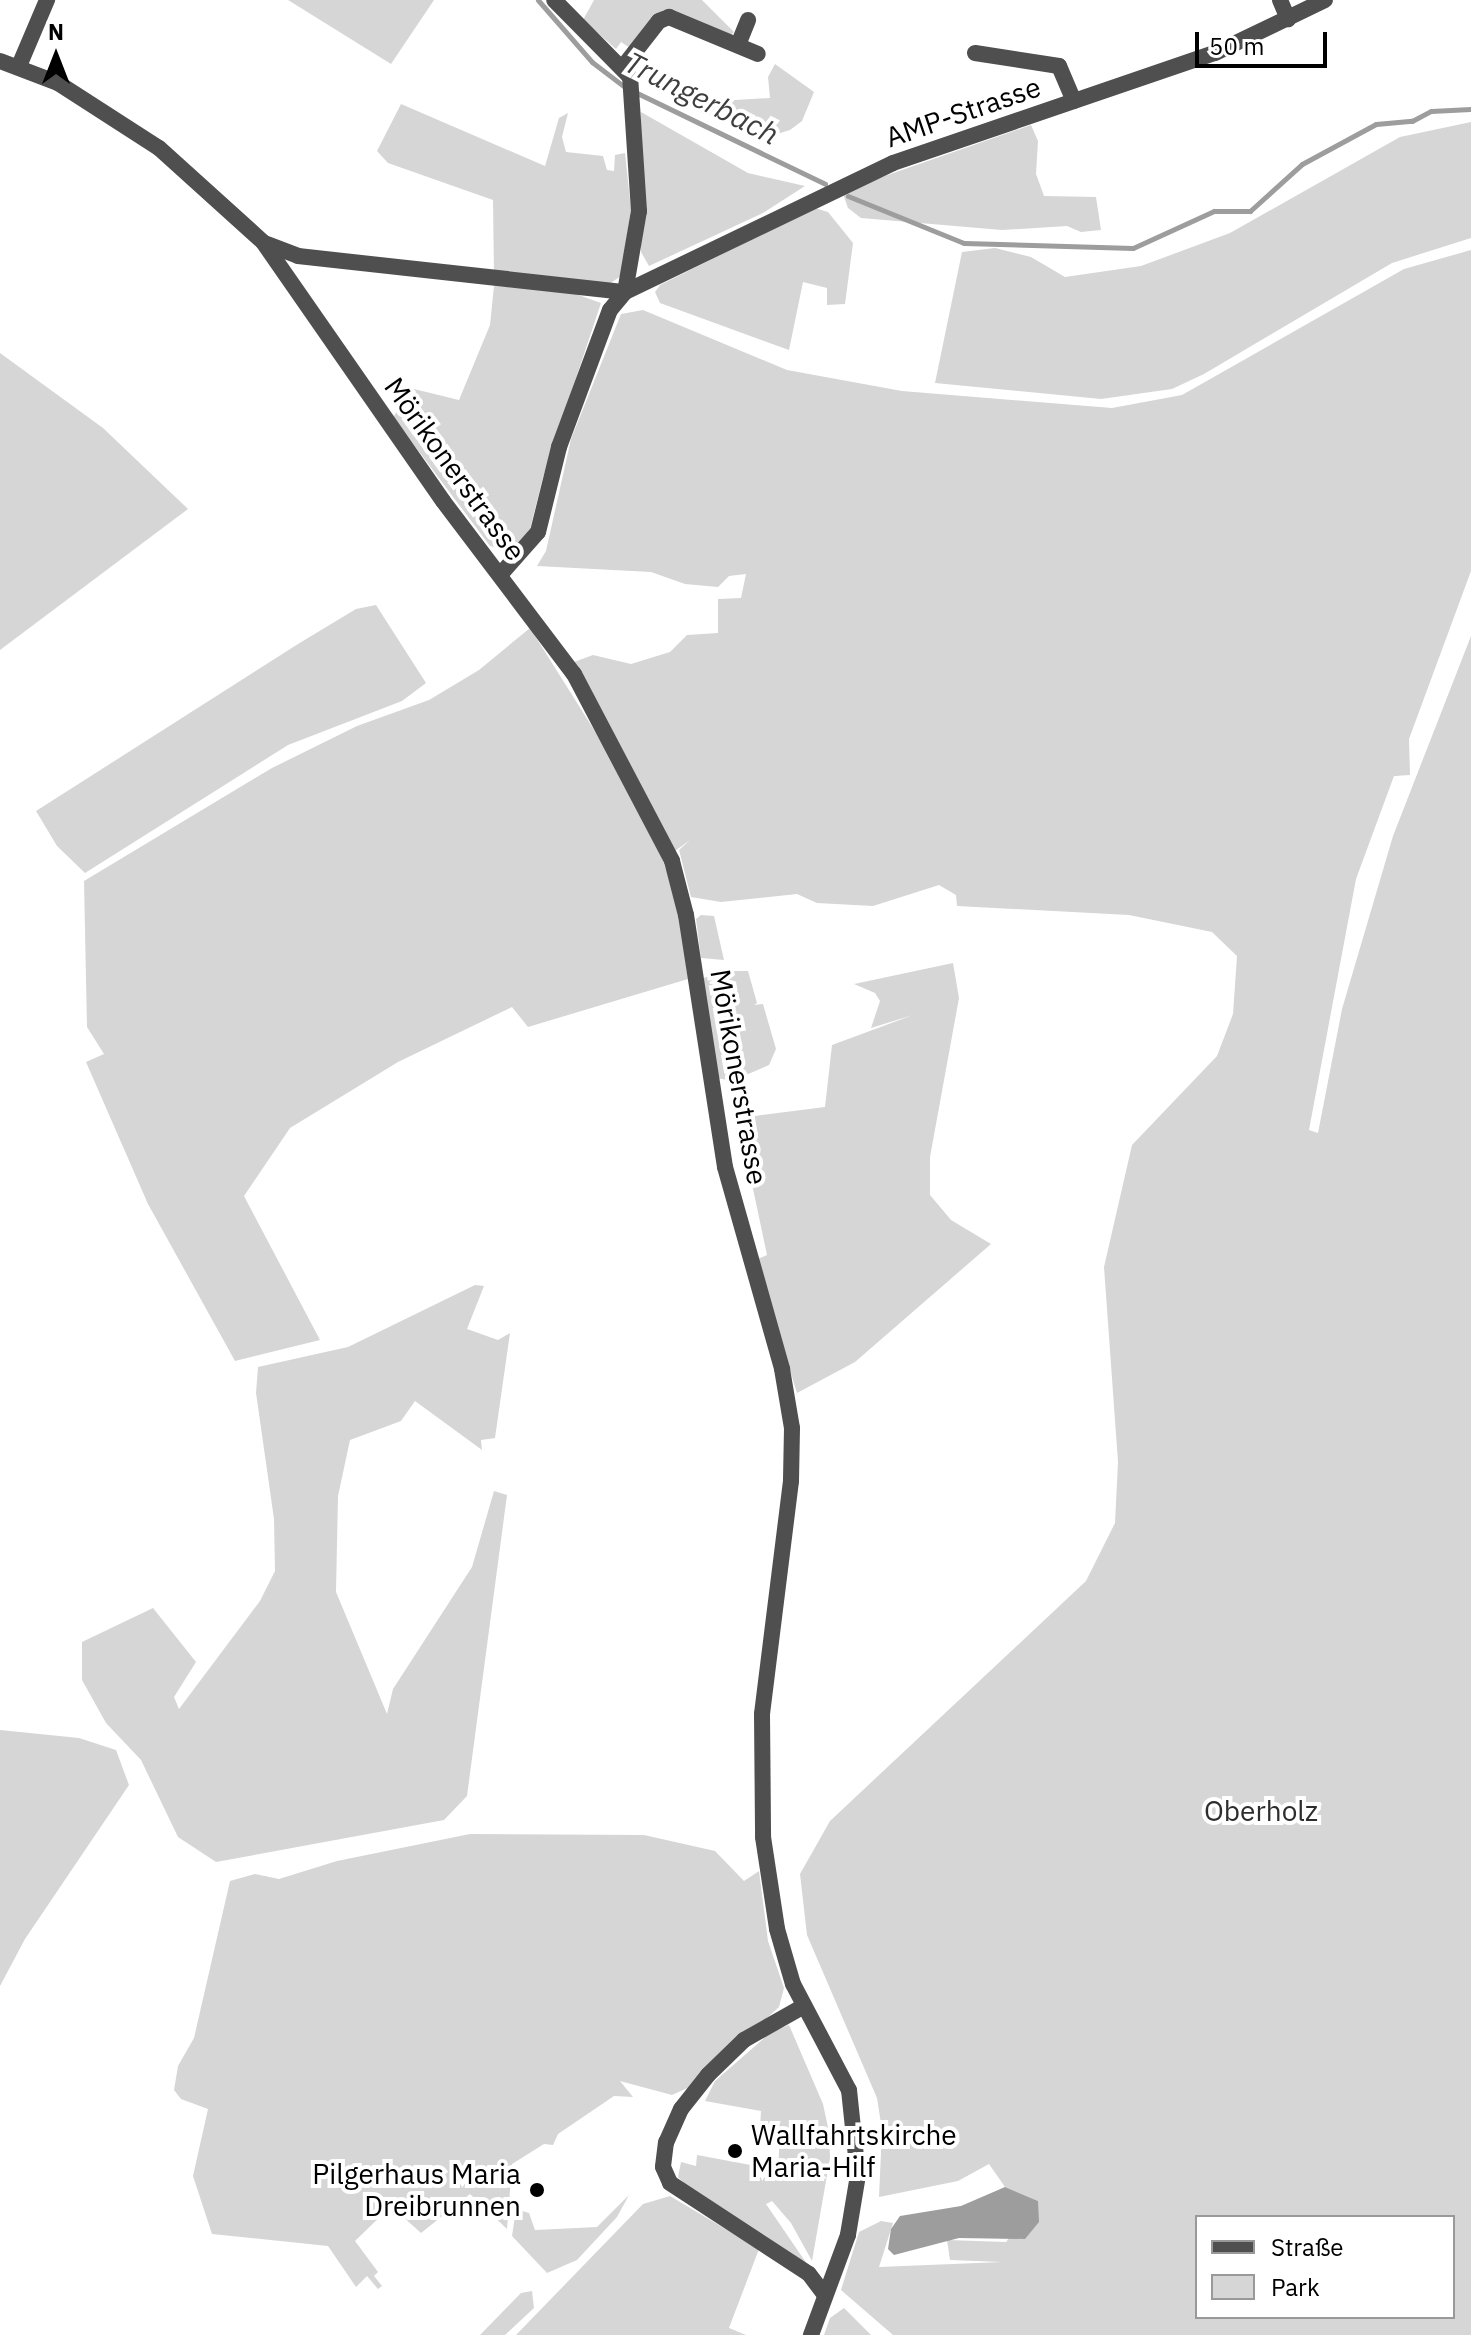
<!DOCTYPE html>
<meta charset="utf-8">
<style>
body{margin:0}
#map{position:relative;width:1471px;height:2335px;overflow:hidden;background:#fff;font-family:"IBM Plex Sans",sans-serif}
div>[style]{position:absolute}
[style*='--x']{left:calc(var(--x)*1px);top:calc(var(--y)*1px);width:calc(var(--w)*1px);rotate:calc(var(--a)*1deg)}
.green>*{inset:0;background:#d6d6d6}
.water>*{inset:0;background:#9d9d9d}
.stream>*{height:5px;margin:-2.5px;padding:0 2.5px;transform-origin:2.5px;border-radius:2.5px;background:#9d9d9d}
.minor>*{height:16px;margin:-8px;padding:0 8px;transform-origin:8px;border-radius:8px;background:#4f4f4f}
.dots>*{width:22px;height:22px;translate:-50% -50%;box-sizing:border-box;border:4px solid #fff;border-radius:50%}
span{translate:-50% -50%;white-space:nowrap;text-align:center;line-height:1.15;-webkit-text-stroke:8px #fff;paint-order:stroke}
.street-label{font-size:28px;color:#000}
.park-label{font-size:28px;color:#2d2d2d}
.poi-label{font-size:28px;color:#000}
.left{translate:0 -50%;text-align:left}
.right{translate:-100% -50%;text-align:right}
.water-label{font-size:30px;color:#3e3e3e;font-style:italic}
.legend{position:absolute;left:1195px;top:2215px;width:260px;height:104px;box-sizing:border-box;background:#fff;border:2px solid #999;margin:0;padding:10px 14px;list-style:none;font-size:24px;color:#000}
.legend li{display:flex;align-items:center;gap:16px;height:40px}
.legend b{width:40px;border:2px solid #999}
.north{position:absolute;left:16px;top:16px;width:80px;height:80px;-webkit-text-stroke:6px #fff;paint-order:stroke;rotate:0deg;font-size:22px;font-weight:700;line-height:32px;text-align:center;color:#000}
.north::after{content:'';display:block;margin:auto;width:28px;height:36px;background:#000;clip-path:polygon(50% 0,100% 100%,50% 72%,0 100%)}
.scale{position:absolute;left:1195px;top:32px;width:132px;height:36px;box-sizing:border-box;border:4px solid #000;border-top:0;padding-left:10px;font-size:24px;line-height:28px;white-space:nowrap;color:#000;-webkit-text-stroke:6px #fff;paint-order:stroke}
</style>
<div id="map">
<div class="green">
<div style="clip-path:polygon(288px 0,434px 0,391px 64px)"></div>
<div style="clip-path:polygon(594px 0,702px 0,734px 32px,730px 36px,663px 10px,633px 50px,621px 42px,616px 49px,583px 20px)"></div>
<div style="clip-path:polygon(775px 64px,814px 92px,802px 121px,790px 130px,777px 134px,700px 113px,701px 102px,770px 98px,768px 77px)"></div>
<div style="clip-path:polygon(401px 104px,545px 166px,559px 118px,568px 113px,562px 137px,566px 152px,603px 156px,607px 170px,614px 171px,615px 155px,625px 153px,631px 209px,621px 276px,603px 288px,494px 276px,493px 200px,388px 163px,377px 151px)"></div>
<div style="clip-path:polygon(641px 112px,748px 173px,805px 186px,763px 213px,649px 266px,641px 252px)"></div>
<div style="clip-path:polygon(1471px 122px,1471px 238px,1392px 263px,1204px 374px,1172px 389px,1101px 399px,935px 383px,962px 252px,995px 248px,1031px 257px,1065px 277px,1141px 266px,1230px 233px,1400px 137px)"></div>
<div style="clip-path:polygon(1031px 125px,1038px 141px,1036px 174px,1044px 196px,1096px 197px,1101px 230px,1081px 232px,1067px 226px,1002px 230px,861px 218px,848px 208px,842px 191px)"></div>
<div style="clip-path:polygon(815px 208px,828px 212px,853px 243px,845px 304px,827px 305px,827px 288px,803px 282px,789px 350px,660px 303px,655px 292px,660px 285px)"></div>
<div style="clip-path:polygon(evenodd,1471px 250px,1471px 571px,1409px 739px,1410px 775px,1394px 776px,1356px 879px,1309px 1130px,1318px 1133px,1342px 1009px,1393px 836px,1471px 636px,1471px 2335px,893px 2335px,841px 2290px,859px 2232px,881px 2221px,893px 2223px,879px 2267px,1002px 2262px,950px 2260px,947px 2240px,1006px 2242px,1038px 2201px,1005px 2187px,989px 2164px,958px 2181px,879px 2197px,882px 2130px,877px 2098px,807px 1935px,800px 1874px,830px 1821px,1086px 1581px,1115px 1523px,1118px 1462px,1104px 1267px,1132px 1145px,1217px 1056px,1233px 1014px,1237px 956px,1212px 932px,1129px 915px,957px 906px,956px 895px,939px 885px,873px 906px,817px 903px,797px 894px,721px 902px,691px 897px,679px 850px,690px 840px,675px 851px,574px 662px,593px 655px,631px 664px,670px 652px,687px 635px,718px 633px,718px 599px,741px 598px,746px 574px,729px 576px,718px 587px,685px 584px,651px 572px,537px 566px,546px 551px,571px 439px,621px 314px,643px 310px,787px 370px,902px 391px,1112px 408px,1182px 395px,1404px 269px,1471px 250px,1197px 2217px,1453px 2217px,1453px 2317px,1197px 2317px,1197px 2217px)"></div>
<div style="clip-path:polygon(494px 286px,567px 291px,601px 303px,543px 477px,526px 545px,505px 549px,490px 546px,393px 417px,414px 389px,459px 400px,490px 325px)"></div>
<div style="clip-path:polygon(0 353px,103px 428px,188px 509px,0 650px)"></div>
<div style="clip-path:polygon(376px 605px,426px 683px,402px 701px,288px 745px,85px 873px,57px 846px,36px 811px,298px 644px,356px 609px)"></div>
<div style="clip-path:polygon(530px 628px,623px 776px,656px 841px,676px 897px,688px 979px,528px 1027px,512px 1007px,398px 1062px,290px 1128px,244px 1196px,320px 1340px,235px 1361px,148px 1204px,86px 1062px,104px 1054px,87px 1027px,84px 881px,272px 768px,357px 726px,429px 700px,479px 670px)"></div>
<div style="clip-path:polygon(701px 915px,714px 916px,724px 960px,701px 958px,696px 919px)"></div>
<div style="clip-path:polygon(953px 963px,959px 998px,930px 1157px,930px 1195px,951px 1220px,991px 1244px,855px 1362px,797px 1393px,756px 1260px,767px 1255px,738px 1118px,825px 1107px,832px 1045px,913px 1015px,871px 1028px,880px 1001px,875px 993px,854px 984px)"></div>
<div style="clip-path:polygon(726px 971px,748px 971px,757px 1003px,754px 1005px,763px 1004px,776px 1049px,769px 1065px,732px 1081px,717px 1078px,703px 978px)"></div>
<div style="clip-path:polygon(475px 1285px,484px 1286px,467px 1329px,498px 1340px,510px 1333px,495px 1438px,481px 1440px,482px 1450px,415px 1401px,401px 1421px,350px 1440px,338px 1496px,336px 1592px,387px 1714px,393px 1689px,472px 1567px,494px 1491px,507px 1495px,467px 1796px,444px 1820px,216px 1862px,178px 1837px,141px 1760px,106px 1723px,82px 1680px,82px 1642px,153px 1608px,196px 1662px,174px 1697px,179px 1709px,260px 1601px,275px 1571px,274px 1519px,256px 1393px,258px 1367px,348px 1347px)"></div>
<div style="clip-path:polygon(0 1730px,79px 1738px,116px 1750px,129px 1785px,25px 1939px,0 1986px)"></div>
<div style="clip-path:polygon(470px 1834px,644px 1835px,715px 1851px,744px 1881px,759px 1871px,768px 1941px,784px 1988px,779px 2007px,694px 2085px,672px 2095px,620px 2081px,633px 2097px,614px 2096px,558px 2134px,553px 2145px,544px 2144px,512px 2164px,507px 2229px,470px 2194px,421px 2233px,391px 2206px,355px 2241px,378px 2272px,374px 2276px,382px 2286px,378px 2289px,367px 2276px,356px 2287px,328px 2246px,212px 2234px,193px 2176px,208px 2109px,181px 2099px,174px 2090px,178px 2066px,194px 2038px,230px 1881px,255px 1874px,279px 1879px,337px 1861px)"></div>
<div style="clip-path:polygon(789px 2025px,823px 2104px,829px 2132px,830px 2158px,812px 2261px,791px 2223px,772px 2201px,766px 2204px,807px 2264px,696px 2195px,678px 2177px,681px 2162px,696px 2166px,697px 2155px,778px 2170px,780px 2132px,760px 2128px,761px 2111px,705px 2101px,715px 2081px,771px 2032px)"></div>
<div style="clip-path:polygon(629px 2195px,617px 2217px,577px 2260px,547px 2273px,512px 2236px,516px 2209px,529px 2213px,535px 2230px,597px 2227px)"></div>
<div style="clip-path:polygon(670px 2196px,759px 2249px,729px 2328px,746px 2335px,516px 2335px,643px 2204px)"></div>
<div style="clip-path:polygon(532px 2291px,534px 2308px,505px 2335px,480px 2335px,521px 2293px)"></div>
<div style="clip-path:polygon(844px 2308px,871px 2335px,824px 2335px,830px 2318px)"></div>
</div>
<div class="water">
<div style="clip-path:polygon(1005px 2187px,1038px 2201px,1039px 2222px,1025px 2239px,959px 2238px,894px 2255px,888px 2249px,891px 2229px,900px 2216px,961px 2206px)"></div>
</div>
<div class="stream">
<div style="--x:538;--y:0;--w:82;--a:48.9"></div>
<div style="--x:592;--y:62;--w:43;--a:37.4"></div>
<div style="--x:635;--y:92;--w:211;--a:25.8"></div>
<div style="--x:848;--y:196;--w:125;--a:22.1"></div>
<div style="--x:964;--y:243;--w:169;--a:1.7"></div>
<div style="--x:1133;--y:248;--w:89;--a:-24.6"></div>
<div style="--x:1214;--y:211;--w:36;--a:0"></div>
<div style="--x:1250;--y:211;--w:70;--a:-42.1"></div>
<div style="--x:1302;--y:164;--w:84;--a:-28.4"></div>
<div style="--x:1376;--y:124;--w:36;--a:-5"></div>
<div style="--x:1412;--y:121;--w:21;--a:-28"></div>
<div style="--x:1431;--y:111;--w:40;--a:-2.9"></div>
</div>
<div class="minor">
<div style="--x:1280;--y:0;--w:21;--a:67"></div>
<div style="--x:738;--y:45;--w:27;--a:-68"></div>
<div style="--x:975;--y:53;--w:85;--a:8.8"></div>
<div style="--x:1059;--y:66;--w:38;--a:67"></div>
<div style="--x:0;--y:61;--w:62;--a:20.8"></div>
<div style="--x:58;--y:83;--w:120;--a:32.8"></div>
<div style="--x:159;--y:148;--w:140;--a:42.1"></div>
<div style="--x:263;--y:242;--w:315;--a:55.2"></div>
<div style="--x:443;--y:501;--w:217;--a:52.9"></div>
<div style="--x:574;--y:674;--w:211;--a:62.3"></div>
<div style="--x:672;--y:861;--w:56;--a:75.5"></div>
<div style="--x:686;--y:915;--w:255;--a:81.2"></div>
<div style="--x:725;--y:1167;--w:210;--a:74.2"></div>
<div style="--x:782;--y:1369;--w:60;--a:80.4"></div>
<div style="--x:792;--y:1428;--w:53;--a:91.1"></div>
<div style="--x:791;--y:1481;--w:235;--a:97.1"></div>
<div style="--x:762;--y:1714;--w:123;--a:89.5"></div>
<div style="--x:763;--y:1837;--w:93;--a:81.3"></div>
<div style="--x:777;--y:1929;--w:57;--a:73.8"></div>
<div style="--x:793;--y:1984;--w:120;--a:62.2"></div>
<div style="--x:849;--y:2090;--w:85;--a:84"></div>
<div style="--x:858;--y:2175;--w:61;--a:99.5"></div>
<div style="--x:848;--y:2235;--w:107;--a:110.3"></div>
<div style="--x:19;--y:66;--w:72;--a:-67"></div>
<div style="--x:623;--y:67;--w:58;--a:-52"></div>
<div style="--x:659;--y:21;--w:11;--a:-22"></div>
<div style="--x:669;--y:17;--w:96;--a:22.6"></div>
<div style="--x:267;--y:244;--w:33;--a:21"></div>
<div style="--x:298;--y:256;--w:329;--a:6.3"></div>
<div style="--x:625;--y:292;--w:297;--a:-25.7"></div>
<div style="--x:893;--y:163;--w:340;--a:-18.9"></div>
<div style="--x:1215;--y:53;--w:122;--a:-25.7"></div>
<div style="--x:500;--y:575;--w:57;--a:-48.5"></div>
<div style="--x:538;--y:532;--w:88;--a:-76.1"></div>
<div style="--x:559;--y:447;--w:146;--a:-69.6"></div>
<div style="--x:610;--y:310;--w:23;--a:-50"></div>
<div style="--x:625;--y:292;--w:82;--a:-80.2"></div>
<div style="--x:639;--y:211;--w:134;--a:-93.8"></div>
<div style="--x:630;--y:77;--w:108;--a:-134.6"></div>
<div style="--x:804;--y:2006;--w:69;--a:150.5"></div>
<div style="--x:744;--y:2040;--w:50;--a:135.8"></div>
<div style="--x:708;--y:2075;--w:43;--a:128.5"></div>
<div style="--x:681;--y:2109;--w:36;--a:114"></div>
<div style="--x:666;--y:2142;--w:25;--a:97"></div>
<div style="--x:663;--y:2167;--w:17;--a:66"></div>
<div style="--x:670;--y:2183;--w:166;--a:33.2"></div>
<div style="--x:809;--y:2274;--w:25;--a:53"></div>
</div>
<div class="dots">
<div style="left:735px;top:2151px;background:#000"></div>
<div style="left:537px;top:2190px;background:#000"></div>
</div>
<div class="street-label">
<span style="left:963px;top:112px;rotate:-19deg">AMP-Strasse</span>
<span style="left:455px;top:469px;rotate:54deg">Mörikonerstrasse</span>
<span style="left:739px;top:1077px;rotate:80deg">Mörikonerstrasse</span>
</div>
<div class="park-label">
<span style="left:1261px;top:1811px">Oberholz</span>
</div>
<div class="poi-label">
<span class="left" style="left:751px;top:2151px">Wallfahrtskirche<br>Maria-Hilf</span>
<span class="right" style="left:521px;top:2190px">Pilgerhaus Maria<br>Dreibrunnen</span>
</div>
<div class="water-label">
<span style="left:702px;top:98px;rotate:27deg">Trungerbach</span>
</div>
<ul class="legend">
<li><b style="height:10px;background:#4f4f4f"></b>Straße</li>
<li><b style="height:22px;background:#d6d6d6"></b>Park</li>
</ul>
<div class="north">N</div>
<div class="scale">50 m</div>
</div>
